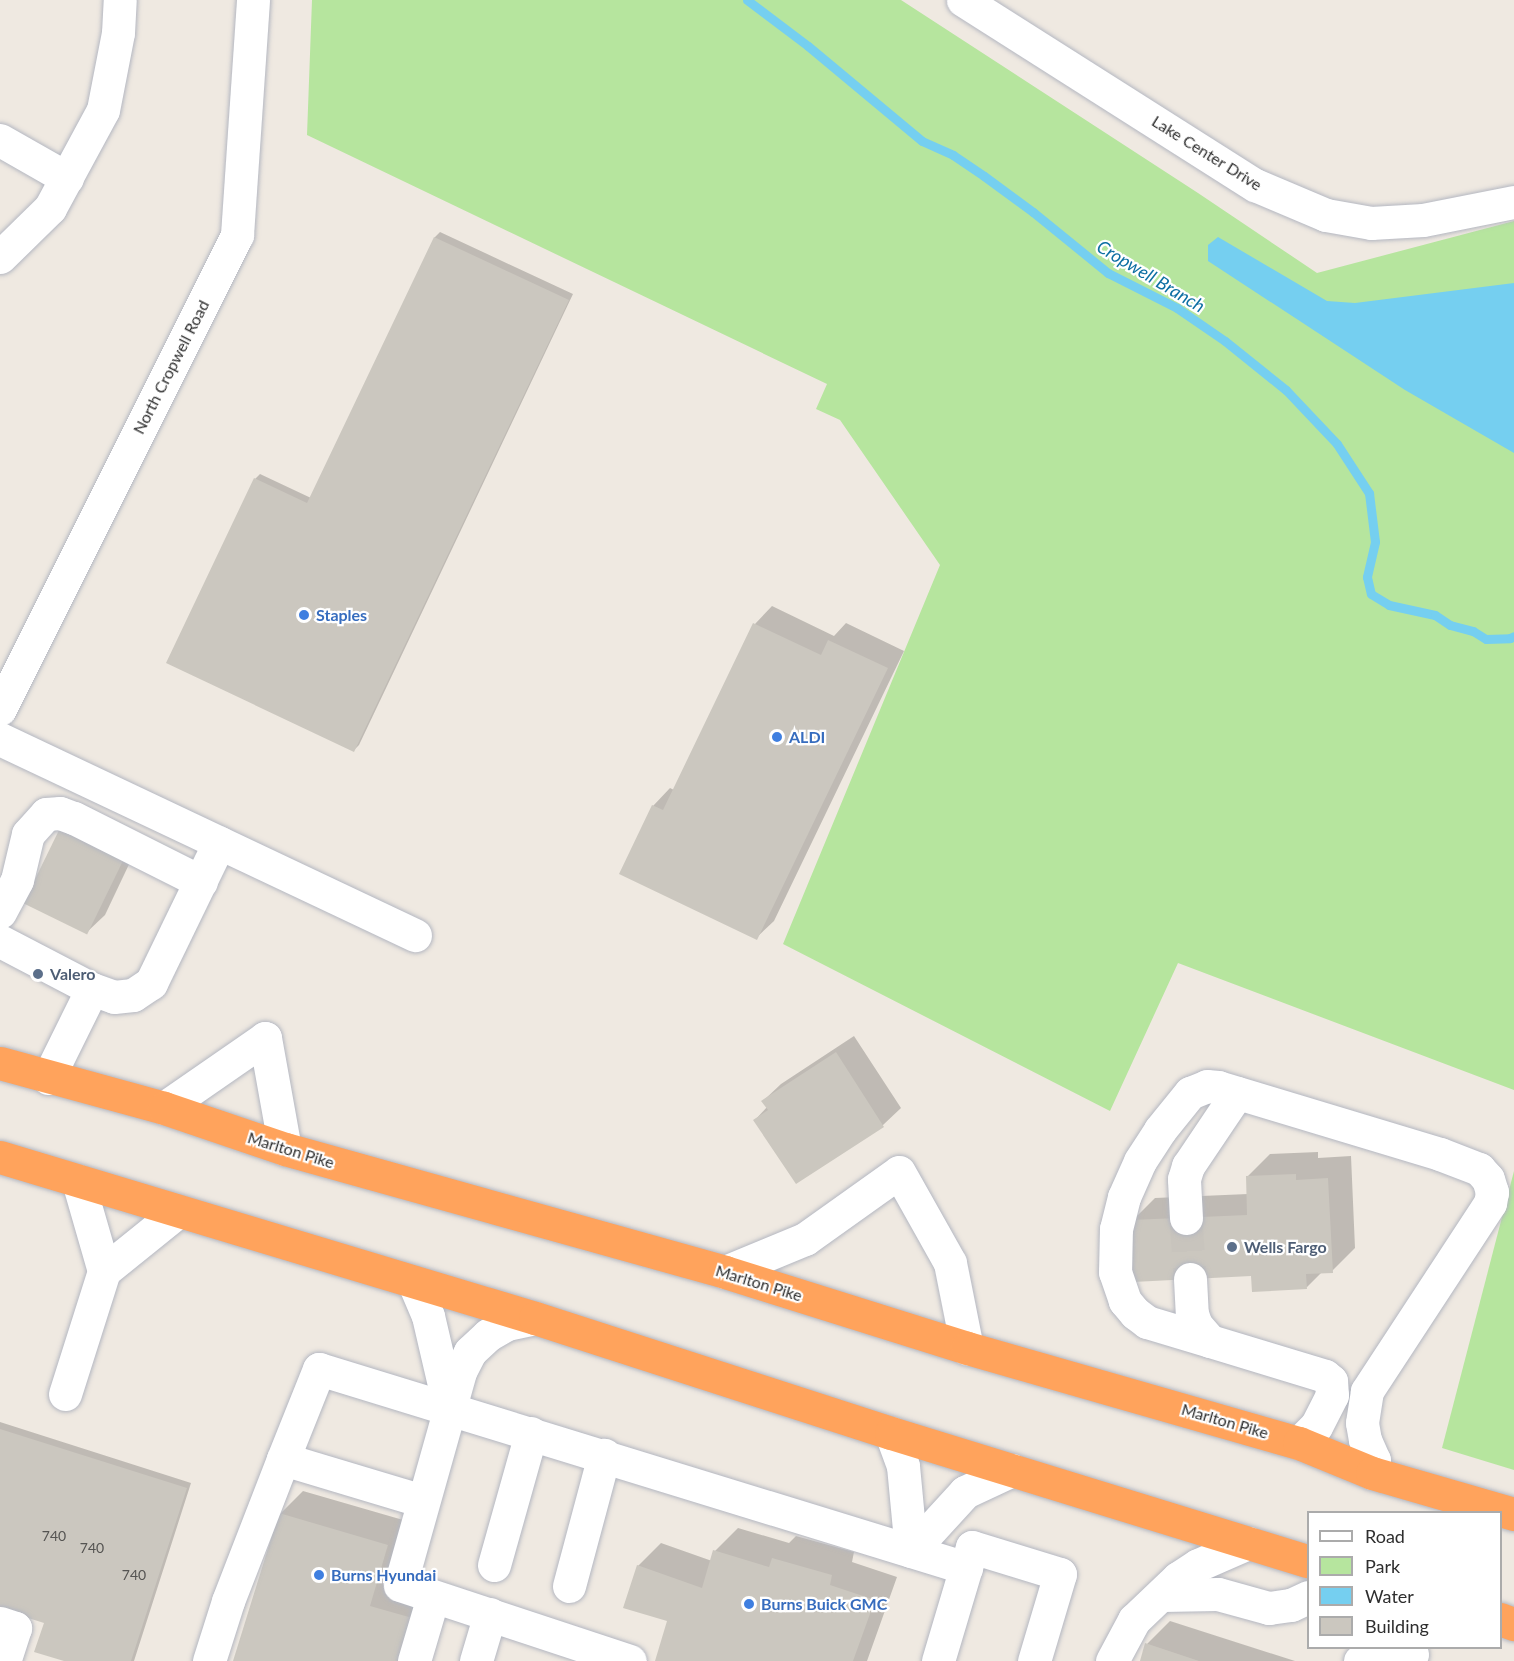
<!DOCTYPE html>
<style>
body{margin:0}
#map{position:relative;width:1514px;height:1661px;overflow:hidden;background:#efe9e1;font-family:Lato,sans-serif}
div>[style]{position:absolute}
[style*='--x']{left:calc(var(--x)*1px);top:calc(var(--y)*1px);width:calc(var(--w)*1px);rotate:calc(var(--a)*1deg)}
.green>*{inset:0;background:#b6e59e}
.water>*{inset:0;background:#75cff0}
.shadow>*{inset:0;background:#0003}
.stream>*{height:9px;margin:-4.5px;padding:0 4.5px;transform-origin:4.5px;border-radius:4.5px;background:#75cff0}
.building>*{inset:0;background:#cbc7bf;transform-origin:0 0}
.minor-tunnel>*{height:33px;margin-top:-16.5px;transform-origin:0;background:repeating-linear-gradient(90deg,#c8c4bd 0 33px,transparent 0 49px)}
.roads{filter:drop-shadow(0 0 2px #b4b7c1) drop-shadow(0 0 2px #b4b7c1)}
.minor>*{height:33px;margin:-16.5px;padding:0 16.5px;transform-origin:16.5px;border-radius:16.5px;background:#fff}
.highway>*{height:33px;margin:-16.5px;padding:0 16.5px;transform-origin:16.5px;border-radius:16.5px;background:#ffa35c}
.dots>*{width:16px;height:16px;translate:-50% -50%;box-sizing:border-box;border:3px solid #fff;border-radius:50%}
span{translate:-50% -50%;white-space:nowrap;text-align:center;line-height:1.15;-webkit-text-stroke:4.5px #fff;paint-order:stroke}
.number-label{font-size:14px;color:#555452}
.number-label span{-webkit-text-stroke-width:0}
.street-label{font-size:16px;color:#2e2e2e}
.shop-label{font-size:16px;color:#366cbe;font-weight:700}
.left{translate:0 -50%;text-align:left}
.service-label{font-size:16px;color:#4e5e75;font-weight:700}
.water-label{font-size:18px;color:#0d6fa3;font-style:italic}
.legend{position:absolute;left:1307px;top:1511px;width:195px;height:138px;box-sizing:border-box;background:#fff;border:2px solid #ababab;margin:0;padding:8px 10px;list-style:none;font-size:18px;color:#2e2e2e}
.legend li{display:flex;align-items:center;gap:12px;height:30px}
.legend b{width:30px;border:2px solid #ababab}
</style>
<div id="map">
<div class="green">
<div style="clip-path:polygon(312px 0,901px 0,1198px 193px,1317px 273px,1514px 221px,1514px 1090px,1178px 963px,1110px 1111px,783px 944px,940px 565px,840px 420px,816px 409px,827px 384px,307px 135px)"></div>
<div style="clip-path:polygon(1514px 1171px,1514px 1470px,1442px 1448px)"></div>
</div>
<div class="water">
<div style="clip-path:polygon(1218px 237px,1327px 301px,1355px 303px,1514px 283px,1514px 453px,1405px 390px,1208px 261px,1208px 245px)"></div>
</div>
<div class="shadow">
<div style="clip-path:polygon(440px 232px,573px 294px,359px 745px,354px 750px,255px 479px,260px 474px,311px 498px,435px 237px)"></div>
<div style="clip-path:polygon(772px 606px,834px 636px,846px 623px,904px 651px,774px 921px,756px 938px,653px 806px,670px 788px,674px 790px,755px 624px)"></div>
<div style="clip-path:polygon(141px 839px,105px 915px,87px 932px,25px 903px)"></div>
<div style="clip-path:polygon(854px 1036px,901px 1108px,883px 1125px,796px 1182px,755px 1120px,767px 1107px,763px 1101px,781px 1084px)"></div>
<div style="clip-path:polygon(1318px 1152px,1318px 1158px,1351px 1156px,1355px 1248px,1332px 1271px,1322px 1272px,1307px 1287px,1252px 1275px,1132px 1221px,1155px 1198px,1248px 1194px,1247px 1177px,1270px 1154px)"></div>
<div style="clip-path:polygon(0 1422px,191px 1483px,134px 1661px,69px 1661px,45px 1622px,0 1608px)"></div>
<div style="clip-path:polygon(303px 1491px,410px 1522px,392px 1583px,438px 1596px,409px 1661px,234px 1661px,280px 1514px)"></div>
<div style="clip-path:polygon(738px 1528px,789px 1543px,796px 1536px,854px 1552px,852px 1562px,897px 1577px,867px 1661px,657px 1661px,669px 1620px,638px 1566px,661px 1543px,712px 1561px,715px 1551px)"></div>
<div style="clip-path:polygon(1170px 1621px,1295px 1661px,1141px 1661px,1147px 1644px)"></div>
</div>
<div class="stream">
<div style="--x:747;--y:0;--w:76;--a:37"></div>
<div style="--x:808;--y:46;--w:148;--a:39.8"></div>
<div style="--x:922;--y:141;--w:34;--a:24"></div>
<div style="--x:953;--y:155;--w:37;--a:34"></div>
<div style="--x:984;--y:176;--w:61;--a:36.3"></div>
<div style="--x:1033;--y:212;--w:97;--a:39.1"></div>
<div style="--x:1108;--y:273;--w:77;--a:26.9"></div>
<div style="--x:1177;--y:308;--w:58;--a:34.5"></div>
<div style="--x:1225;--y:341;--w:78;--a:38.8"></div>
<div style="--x:1286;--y:390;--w:74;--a:46.6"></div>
<div style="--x:1337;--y:444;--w:59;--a:56.9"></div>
<div style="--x:1369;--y:493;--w:49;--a:83"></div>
<div style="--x:1375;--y:542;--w:36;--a:103"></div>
<div style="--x:1367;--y:577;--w:17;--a:77"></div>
<div style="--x:1371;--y:594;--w:21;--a:31"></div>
<div style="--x:1389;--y:605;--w:47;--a:12.3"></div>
<div style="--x:1435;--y:615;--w:18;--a:34"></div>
<div style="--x:1450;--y:625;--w:24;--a:15"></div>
<div style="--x:1473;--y:631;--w:15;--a:32"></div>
<div style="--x:1486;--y:639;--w:24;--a:-2"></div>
<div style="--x:1510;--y:638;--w:4;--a:-27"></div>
</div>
<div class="building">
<div style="clip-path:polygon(434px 237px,569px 300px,354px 752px,166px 663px,254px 478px,307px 503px)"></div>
<div style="clip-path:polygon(753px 623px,821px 655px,828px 640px,888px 668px,757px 940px,619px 874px,652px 805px,663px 810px)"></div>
<div style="left:61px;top:826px;width:71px;height:86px;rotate:26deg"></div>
<div style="clip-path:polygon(836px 1052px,884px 1127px,796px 1184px,753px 1120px,768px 1110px,761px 1101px)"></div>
<div style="clip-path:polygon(1296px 1174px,1296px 1180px,1328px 1178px,1333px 1273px,1306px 1274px,1307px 1289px,1252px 1292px,1251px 1276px,1133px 1282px,1131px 1220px,1247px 1215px,1246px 1176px)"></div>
<div style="clip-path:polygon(0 1429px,187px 1488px,131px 1661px,64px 1661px,34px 1652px,44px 1623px,0 1609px)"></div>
<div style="clip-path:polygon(279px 1513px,388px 1545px,370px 1606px,416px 1619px,403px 1661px,233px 1661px)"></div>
<div style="clip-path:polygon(713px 1550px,769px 1567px,772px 1558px,832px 1575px,830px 1585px,875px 1600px,853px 1661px,655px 1661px,667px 1621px,623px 1608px,637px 1565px,702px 1588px)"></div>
<div style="clip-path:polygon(1145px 1643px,1199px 1661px,1140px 1661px)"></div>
</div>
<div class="minor-tunnel">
<div style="--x:1186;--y:1218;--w:61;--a:86.2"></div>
</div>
<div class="roads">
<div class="minor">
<div style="--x:963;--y:0;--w:346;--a:32.4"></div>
<div style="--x:1255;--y:185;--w:77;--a:22.9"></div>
<div style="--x:1326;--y:215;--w:46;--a:10.1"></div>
<div style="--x:1371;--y:223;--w:52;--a:-3.3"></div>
<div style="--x:1423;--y:220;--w:93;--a:-11.2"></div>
<div style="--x:0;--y:140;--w:77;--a:29.6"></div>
<div style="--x:0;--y:257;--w:70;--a:-44.4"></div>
<div style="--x:50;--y:208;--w:111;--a:-61.6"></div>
<div style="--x:103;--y:110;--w:78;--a:-79"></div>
<div style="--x:118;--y:33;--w:33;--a:-87"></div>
<div style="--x:0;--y:709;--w:530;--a:-63.43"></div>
<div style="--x:237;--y:235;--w:236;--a:-86.1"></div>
<div style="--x:0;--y:739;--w:459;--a:25.3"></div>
<div style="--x:0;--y:912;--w:36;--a:-62"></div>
<div style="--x:17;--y:880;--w:47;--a:-76.6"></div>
<div style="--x:28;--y:834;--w:27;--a:-48"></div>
<div style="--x:46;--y:814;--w:14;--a:-4"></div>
<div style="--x:60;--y:813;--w:15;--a:20"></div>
<div style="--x:74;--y:818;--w:142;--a:26.7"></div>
<div style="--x:0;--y:941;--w:104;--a:27.6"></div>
<div style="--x:92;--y:989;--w:23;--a:20"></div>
<div style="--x:114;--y:997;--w:19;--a:-6"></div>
<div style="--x:133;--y:995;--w:22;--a:-34"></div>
<div style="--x:151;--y:983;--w:156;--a:-64.1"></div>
<div style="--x:48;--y:1078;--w:99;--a:-63.7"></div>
<div style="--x:164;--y:1108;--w:123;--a:-34.7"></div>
<div style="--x:265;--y:1038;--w:113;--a:79.8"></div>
<div style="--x:78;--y:1181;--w:94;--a:73.9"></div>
<div style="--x:104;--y:1271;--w:94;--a:-38.9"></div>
<div style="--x:1186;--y:1218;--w:39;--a:-93"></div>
<div style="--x:1184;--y:1179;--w:14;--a:-73"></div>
<div style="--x:1188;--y:1166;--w:88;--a:-56.1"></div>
<div style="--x:725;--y:1272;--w:87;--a:-22.4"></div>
<div style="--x:805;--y:1239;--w:115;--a:-35.5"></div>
<div style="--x:899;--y:1172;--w:104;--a:60.7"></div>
<div style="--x:950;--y:1263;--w:87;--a:78.7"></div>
<div style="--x:1190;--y:1279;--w:35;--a:87"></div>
<div style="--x:1192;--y:1314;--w:12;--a:70"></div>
<div style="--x:1196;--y:1325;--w:21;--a:49"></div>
<div style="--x:1210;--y:1341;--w:120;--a:16.9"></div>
<div style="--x:1325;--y:1376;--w:8;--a:40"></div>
<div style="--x:1331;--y:1381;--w:14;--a:86"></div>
<div style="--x:1332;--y:1395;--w:35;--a:117"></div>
<div style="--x:1316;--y:1426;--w:24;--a:135"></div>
<div style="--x:414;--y:1283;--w:36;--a:67"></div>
<div style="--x:428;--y:1316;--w:92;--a:76.9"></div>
<div style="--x:535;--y:1318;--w:29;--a:168"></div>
<div style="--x:507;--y:1324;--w:22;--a:150"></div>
<div style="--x:488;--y:1335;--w:25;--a:137"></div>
<div style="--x:470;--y:1352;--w:22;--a:117"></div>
<div style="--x:460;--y:1372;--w:221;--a:105.7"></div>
<div style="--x:400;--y:1585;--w:242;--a:18.3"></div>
<div style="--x:1210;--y:1341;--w:66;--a:-163.2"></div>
<div style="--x:1147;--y:1322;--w:15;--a:-143"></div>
<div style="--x:1135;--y:1313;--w:16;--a:-130"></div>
<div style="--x:1125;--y:1301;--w:31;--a:-109"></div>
<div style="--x:1115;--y:1272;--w:43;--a:-88.7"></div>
<div style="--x:1116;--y:1229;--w:33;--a:-76"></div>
<div style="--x:1124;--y:1197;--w:39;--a:-66"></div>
<div style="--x:1140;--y:1161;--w:37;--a:-57"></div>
<div style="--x:1160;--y:1130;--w:48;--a:-51"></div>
<div style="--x:1190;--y:1093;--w:18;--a:-22"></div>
<div style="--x:1207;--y:1086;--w:11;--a:5"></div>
<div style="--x:1218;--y:1087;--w:232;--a:16.8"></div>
<div style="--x:1440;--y:1154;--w:42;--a:21"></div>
<div style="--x:1479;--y:1169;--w:13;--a:48"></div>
<div style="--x:1488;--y:1179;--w:14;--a:73"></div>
<div style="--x:1492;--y:1192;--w:11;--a:100"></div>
<div style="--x:1490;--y:1203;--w:225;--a:123.2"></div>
<div style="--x:1367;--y:1391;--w:32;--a:99"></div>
<div style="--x:1362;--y:1423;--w:17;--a:80"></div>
<div style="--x:1365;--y:1440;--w:22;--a:66"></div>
<div style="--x:1374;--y:1460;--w:13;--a:99"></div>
<div style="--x:65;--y:1394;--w:129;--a:-72.4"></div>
<div style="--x:891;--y:1433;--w:35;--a:70"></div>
<div style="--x:903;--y:1466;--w:85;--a:84.6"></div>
<div style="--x:283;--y:1459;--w:97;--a:-68.2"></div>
<div style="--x:319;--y:1369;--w:677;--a:17.1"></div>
<div style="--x:911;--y:1551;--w:80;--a:-47.5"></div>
<div style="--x:965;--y:1492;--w:52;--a:-25.1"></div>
<div style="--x:494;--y:1565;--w:137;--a:-74.3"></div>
<div style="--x:569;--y:1586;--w:136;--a:-75"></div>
<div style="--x:1162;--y:1595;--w:56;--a:-1"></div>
<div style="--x:1218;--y:1594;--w:53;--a:15.4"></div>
<div style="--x:1269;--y:1608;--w:22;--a:-8"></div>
<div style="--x:1291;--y:1605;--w:19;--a:-25"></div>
<div style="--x:0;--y:1623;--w:16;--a:18"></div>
<div style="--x:15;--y:1628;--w:35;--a:108"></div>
<div style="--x:209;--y:1661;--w:63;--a:-72.4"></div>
<div style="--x:228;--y:1601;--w:152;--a:-68.8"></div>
<div style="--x:283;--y:1459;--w:146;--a:16.7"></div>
<div style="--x:414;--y:1661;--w:67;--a:-73.5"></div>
<div style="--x:476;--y:1661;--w:49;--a:-73.4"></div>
<div style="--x:938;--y:1661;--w:119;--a:-73.4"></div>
<div style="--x:972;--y:1547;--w:92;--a:17.1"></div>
<div style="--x:1060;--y:1574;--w:91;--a:106.6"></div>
<div style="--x:1112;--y:1661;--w:47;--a:-61.8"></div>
<div style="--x:1134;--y:1620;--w:61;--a:-43.7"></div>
<div style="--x:1178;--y:1578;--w:24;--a:-33"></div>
<div style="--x:1198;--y:1565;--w:55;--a:-23.7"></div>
<div style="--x:1360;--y:1661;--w:13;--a:-9"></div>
<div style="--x:1373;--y:1659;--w:13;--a:-42"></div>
<div style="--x:1383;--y:1650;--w:10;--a:-11"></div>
<div style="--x:1393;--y:1648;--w:20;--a:18"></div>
</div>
<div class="highway">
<div style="--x:0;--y:1063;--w:170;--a:15.3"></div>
<div style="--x:164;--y:1108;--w:128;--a:18.7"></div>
<div style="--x:285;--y:1149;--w:457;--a:15.6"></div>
<div style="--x:725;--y:1272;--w:254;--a:17.4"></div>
<div style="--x:967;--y:1348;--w:345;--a:16"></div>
<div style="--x:1299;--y:1443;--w:79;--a:22.3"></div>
<div style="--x:1372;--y:1473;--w:148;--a:16.1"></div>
<div style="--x:0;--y:1157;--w:559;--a:16.75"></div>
<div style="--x:535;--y:1318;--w:374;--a:17.9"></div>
<div style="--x:891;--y:1433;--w:436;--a:17.1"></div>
<div style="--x:1500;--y:1619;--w:15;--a:20"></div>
</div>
</div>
<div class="dots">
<div style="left:304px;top:615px;background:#3f7fe0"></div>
<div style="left:777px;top:737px;background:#3f7fe0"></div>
<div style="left:38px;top:974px;background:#5c6f8a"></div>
<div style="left:1232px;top:1247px;background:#5c6f8a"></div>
<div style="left:319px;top:1575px;background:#3f7fe0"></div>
<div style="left:749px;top:1604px;background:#3f7fe0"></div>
</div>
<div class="number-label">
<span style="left:54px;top:1536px">740</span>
<span style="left:92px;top:1548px">740</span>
<span style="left:134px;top:1575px">740</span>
</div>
<div class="street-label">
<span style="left:1207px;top:153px;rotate:32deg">Lake Center Drive</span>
<span style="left:171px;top:367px;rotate:-63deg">North Cropwell Road</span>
<span style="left:291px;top:1150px;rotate:17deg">Marlton Pike</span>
<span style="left:759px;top:1283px;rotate:17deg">Marlton Pike</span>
<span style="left:1225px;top:1421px;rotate:16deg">Marlton Pike</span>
</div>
<div class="shop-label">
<span class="left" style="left:316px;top:615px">Staples</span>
<span class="left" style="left:789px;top:737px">ALDI</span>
<span class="left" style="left:331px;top:1575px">Burns Hyundai</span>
<span class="left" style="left:761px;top:1604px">Burns Buick GMC</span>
</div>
<div class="service-label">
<span class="left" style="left:50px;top:974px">Valero</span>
<span class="left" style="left:1244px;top:1247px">Wells Fargo</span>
</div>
<div class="water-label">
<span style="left:1151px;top:276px;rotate:31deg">Cropwell Branch</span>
</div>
<ul class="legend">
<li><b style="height:8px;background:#fff"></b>Road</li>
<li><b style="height:16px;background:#b6e59e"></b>Park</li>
<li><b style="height:16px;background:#75cff0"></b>Water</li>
<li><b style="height:16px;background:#cbc7bf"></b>Building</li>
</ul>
</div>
